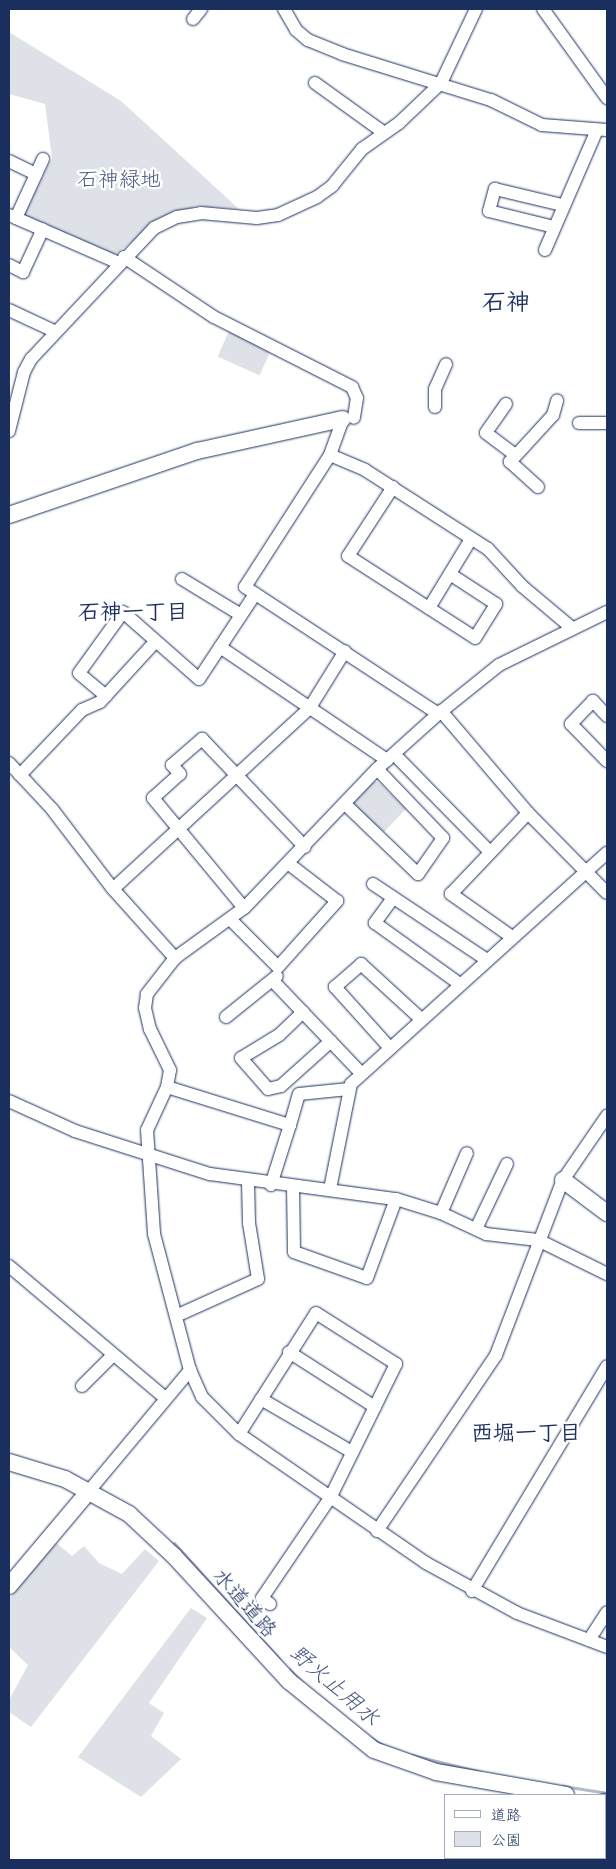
<!DOCTYPE html>
<meta charset="utf-8">
<style>
body{margin:0}
#map{position:relative;width:616px;height:1869px;overflow:hidden;background:#fff;font-family:Itim,"Klee One",sans-serif}
div>[style]{position:absolute}
[style*='--x']{left:calc(var(--x)*1px);top:calc(var(--y)*1px);width:calc(var(--w)*1px);rotate:calc(var(--a)*1deg)}
.green>*{inset:0;background:#dee1e7;transform-origin:0 0}
.stream>*{height:3px;margin:-1.5px;padding:0 1.5px;transform-origin:1.5px;border-radius:1.5px;background:#b5bbca}
.roads{filter:drop-shadow(0 0 1px #1b2f5e) drop-shadow(0 0 1px #1b2f5e)}
.minor>*{height:12px;margin:-6px;padding:0 6px;transform-origin:6px;border-radius:6px;background:#fff}
.tertiary>*{height:16px;margin:-8px;padding:0 8px;transform-origin:8px;border-radius:8px;background:#fff}
span{translate:-50% -50%;white-space:nowrap;text-align:center;line-height:1.15;-webkit-text-stroke:5px #fff;paint-order:stroke}
.park-label{font-size:21px;color:#4c5c80}
.street-label{font-size:21px;color:#1b2f5e}
.neighbourhood-label{font-size:22px;color:#1b2f5e;font-weight:700}
.water-label{font-size:22px;color:#49597e;font-style:italic}
.quarter-label{font-size:24px;color:#1b2f5e;font-weight:700}
.frame{position:absolute;inset:0;border:10px solid #1b2f5e;pointer-events:none}
.legend{position:absolute;left:444px;top:1794px;width:162px;height:65px;box-sizing:border-box;background:#fff;border:1px solid #a4acbf;margin:0;padding:6px 9px;list-style:none;font-size:15px;color:#1b2f5e}
.legend li{display:flex;align-items:center;gap:10px;height:25px}
.legend b{width:25px;border:1px solid #a4acbf}
</style>
<div id="map">
<div class="green">
<div style="clip-path:polygon(9px 32px,121px 101px,239px 209px,196px 206px,159px 222px,114px 255px,24px 215px,52px 158px,45px 104px,9px 94px)"></div>
<div style="left:229px;top:331px;width:46px;height:28px;rotate:24deg"></div>
<div style="clip-path:polygon(370px 782px,378px 782px,406px 809px,384px 832px,349px 803px)"></div>
<div style="clip-path:polygon(54px 1541px,72px 1556px,84px 1546px,99px 1563px,122px 1574px,145px 1549px,159px 1561px,31px 1727px,9px 1712px,9px 1700px,28px 1665px,9px 1647px,9px 1599px)"></div>
<div style="clip-path:polygon(191px 1608px,207px 1618px,149px 1703px,164px 1713px,151px 1736px,181px 1759px,141px 1797px,78px 1757px)"></div>
</div>
<div class="stream">
<div style="--x:174;--y:1543;--w:156;--a:47.8"></div>
<div style="--x:289;--y:1669;--w:18;--a:45"></div>
<div style="--x:371;--y:1738;--w:16;--a:30"></div>
<div style="--x:412;--y:1755;--w:71;--a:13.8"></div>
<div style="--x:563;--y:1786;--w:45;--a:9"></div>
</div>
<div class="roads">
<div class="minor">
<div style="--x:284;--y:9;--w:24;--a:60"></div>
<div style="--x:296;--y:30;--w:16;--a:40"></div>
<div style="--x:308;--y:40;--w:37;--a:22"></div>
<div style="--x:342;--y:54;--w:156;--a:17.2"></div>
<div style="--x:491;--y:100;--w:57;--a:26.1"></div>
<div style="--x:542;--y:125;--w:65;--a:4.4"></div>
<div style="--x:543;--y:9;--w:110;--a:54.3"></div>
<div style="--x:193;--y:19;--w:13;--a:-51"></div>
<div style="--x:315;--y:83;--w:84;--a:35.8"></div>
<div style="--x:9;--y:161;--w:30;--a:26"></div>
<div style="--x:9;--y:215;--w:120;--a:23.6"></div>
<div style="--x:16;--y:218;--w:65;--a:-65.4"></div>
<div style="--x:554;--y:227;--w:67;--a:-166.2"></div>
<div style="--x:489;--y:211;--w:23;--a:-75"></div>
<div style="--x:495;--y:189;--w:69;--a:13.4"></div>
<div style="--x:545;--y:250;--w:131;--a:-66.6"></div>
<div style="--x:124;--y:257;--w:108;--a:33.7"></div>
<div style="--x:214;--y:317;--w:155;--a:26.9"></div>
<div style="--x:352;--y:387;--w:12;--a:66"></div>
<div style="--x:357;--y:398;--w:20;--a:99"></div>
<div style="--x:9;--y:265;--w:16;--a:27"></div>
<div style="--x:23;--y:272;--w:47;--a:-65.1"></div>
<div style="--x:9;--y:310;--w:50;--a:25"></div>
<div style="--x:506;--y:404;--w:35;--a:125"></div>
<div style="--x:486;--y:433;--w:35;--a:37"></div>
<div style="--x:435;--y:407;--w:18;--a:-90"></div>
<div style="--x:435;--y:389;--w:27;--a:-66"></div>
<div style="--x:343;--y:419;--w:38;--a:110"></div>
<div style="--x:330;--y:455;--w:157;--a:122.8"></div>
<div style="--x:245;--y:587;--w:231;--a:33.3"></div>
<div style="--x:579;--y:423;--w:28;--a:0"></div>
<div style="--x:9;--y:431;--w:61;--a:-75.7"></div>
<div style="--x:24;--y:372;--w:15;--a:-62"></div>
<div style="--x:31;--y:359;--w:180;--a:-46.8"></div>
<div style="--x:154;--y:228;--w:25;--a:-26"></div>
<div style="--x:177;--y:217;--w:24;--a:-9"></div>
<div style="--x:201;--y:213;--w:56;--a:5.1"></div>
<div style="--x:257;--y:218;--w:21;--a:-8"></div>
<div style="--x:278;--y:215;--w:43;--a:-24.8"></div>
<div style="--x:317;--y:197;--w:19;--a:-36"></div>
<div style="--x:332;--y:186;--w:48;--a:-51"></div>
<div style="--x:362;--y:149;--w:45;--a:-35.1"></div>
<div style="--x:399;--y:123;--w:58;--a:-43.6"></div>
<div style="--x:441;--y:83;--w:82;--a:-64.7"></div>
<div style="--x:330;--y:455;--w:38;--a:23"></div>
<div style="--x:365;--y:470;--w:146;--a:32.7"></div>
<div style="--x:488;--y:549;--w:50;--a:47.4"></div>
<div style="--x:522;--y:586;--w:65;--a:40"></div>
<div style="--x:393;--y:487;--w:82;--a:123.1"></div>
<div style="--x:348;--y:556;--w:151;--a:32.8"></div>
<div style="--x:475;--y:638;--w:40;--a:-58"></div>
<div style="--x:496;--y:604;--w:55;--a:-146.9"></div>
<div style="--x:538;--y:487;--w:38;--a:-138"></div>
<div style="--x:510;--y:462;--w:64;--a:-47.5"></div>
<div style="--x:553;--y:415;--w:15;--a:-74"></div>
<div style="--x:182;--y:579;--w:69;--a:31.4"></div>
<div style="--x:429;--y:608;--w:81;--a:-58.7"></div>
<div style="--x:607;--y:612;--w:120;--a:153.9"></div>
<div style="--x:499;--y:665;--w:78;--a:141.2"></div>
<div style="--x:438;--y:714;--w:82;--a:138"></div>
<div style="--x:377;--y:769;--w:192;--a:133.7"></div>
<div style="--x:244;--y:908;--w:85;--a:144.1"></div>
<div style="--x:175;--y:958;--w:46;--a:127.9"></div>
<div style="--x:147;--y:994;--w:14;--a:98"></div>
<div style="--x:145;--y:1008;--w:22;--a:77"></div>
<div style="--x:150;--y:1029;--w:46;--a:64"></div>
<div style="--x:170;--y:1070;--w:17;--a:100"></div>
<div style="--x:167;--y:1087;--w:47;--a:114.9"></div>
<div style="--x:147;--y:1130;--w:104;--a:86.1"></div>
<div style="--x:154;--y:1234;--w:141;--a:75.2"></div>
<div style="--x:190;--y:1370;--w:30;--a:66"></div>
<div style="--x:202;--y:1397;--w:52;--a:45"></div>
<div style="--x:239;--y:1434;--w:227;--a:34.6"></div>
<div style="--x:426;--y:1563;--w:104;--a:28.8"></div>
<div style="--x:517;--y:1613;--w:96;--a:20.7"></div>
<div style="--x:220;--y:647;--w:202;--a:34.1"></div>
<div style="--x:106;--y:696;--w:35;--a:-140"></div>
<div style="--x:79;--y:673;--w:75;--a:-54.2"></div>
<div style="--x:123;--y:612;--w:101;--a:41.4"></div>
<div style="--x:199;--y:679;--w:102;--a:-56.6"></div>
<div style="--x:441;--y:711;--w:134;--a:49.5"></div>
<div style="--x:528;--y:813;--w:112;--a:45.4"></div>
<div style="--x:607;--y:716;--w:21;--a:-133"></div>
<div style="--x:593;--y:701;--w:32;--a:134"></div>
<div style="--x:571;--y:724;--w:52;--a:45.8"></div>
<div style="--x:394;--y:754;--w:136;--a:45.6"></div>
<div style="--x:9;--y:763;--w:63;--a:46.9"></div>
<div style="--x:52;--y:809;--w:101;--a:52.7"></div>
<div style="--x:113;--y:889;--w:93;--a:48.1"></div>
<div style="--x:20;--y:775;--w:90;--a:-46.4"></div>
<div style="--x:82;--y:710;--w:20;--a:-24"></div>
<div style="--x:100;--y:702;--w:80;--a:-47.5"></div>
<div style="--x:346;--y:805;--w:100;--a:43.8"></div>
<div style="--x:418;--y:874;--w:44;--a:-55.2"></div>
<div style="--x:443;--y:838;--w:95;--a:-133.7"></div>
<div style="--x:373;--y:884;--w:137;--a:33.7"></div>
<div style="--x:113;--y:889;--w:266;--a:-42.6"></div>
<div style="--x:309;--y:709;--w:68;--a:-58.2"></div>
<div style="--x:393;--y:898;--w:31;--a:126"></div>
<div style="--x:375;--y:923;--w:105;--a:35.7"></div>
<div style="--x:244;--y:908;--w:143;--a:-129.6"></div>
<div style="--x:153;--y:798;--w:36;--a:-42"></div>
<div style="--x:180;--y:774;--w:12;--a:-132"></div>
<div style="--x:172;--y:765;--w:40;--a:-41"></div>
<div style="--x:202;--y:739;--w:149;--a:46.4"></div>
<div style="--x:231;--y:920;--w:66;--a:45"></div>
<div style="--x:278;--y:967;--w:89;--a:-48.2"></div>
<div style="--x:337;--y:901;--w:61;--a:-142.4"></div>
<div style="--x:512;--y:937;--w:75;--a:-144.8"></div>
<div style="--x:451;--y:894;--w:112;--a:-46.5"></div>
<div style="--x:273;--y:981;--w:127;--a:46.3"></div>
<div style="--x:303;--y:1012;--w:33;--a:136"></div>
<div style="--x:279;--y:1035;--w:44;--a:148.8"></div>
<div style="--x:241;--y:1058;--w:41;--a:48.9"></div>
<div style="--x:268;--y:1089;--w:13;--a:-13"></div>
<div style="--x:281;--y:1086;--w:67;--a:-42"></div>
<div style="--x:226;--y:1017;--w:65;--a:-38.8"></div>
<div style="--x:389;--y:1047;--w:81;--a:-132"></div>
<div style="--x:335;--y:987;--w:35;--a:-41"></div>
<div style="--x:361;--y:964;--w:81;--a:42.5"></div>
<div style="--x:167;--y:1087;--w:129;--a:17.2"></div>
<div style="--x:290;--y:1125;--w:63;--a:107.6"></div>
<div style="--x:9;--y:1101;--w:72;--a:24.4"></div>
<div style="--x:75;--y:1131;--w:142;--a:17.7"></div>
<div style="--x:210;--y:1174;--w:188;--a:7.7"></div>
<div style="--x:396;--y:1199;--w:47;--a:17.3"></div>
<div style="--x:441;--y:1213;--w:50;--a:25"></div>
<div style="--x:486;--y:1234;--w:52;--a:6.6"></div>
<div style="--x:538;--y:1240;--w:77;--a:26.2"></div>
<div style="--x:290;--y:1125;--w:32;--a:-74"></div>
<div style="--x:299;--y:1094;--w:50;--a:-5.7"></div>
<div style="--x:293;--y:1187;--w:65;--a:89.1"></div>
<div style="--x:294;--y:1252;--w:77;--a:19.6"></div>
<div style="--x:367;--y:1278;--w:84;--a:-69.8"></div>
<div style="--x:330;--y:1189;--w:107;--a:-78.7"></div>
<div style="--x:351;--y:1084;--w:345;--a:-42.1"></div>
<div style="--x:441;--y:1213;--w:65;--a:-66.6"></div>
<div style="--x:476;--y:1229;--w:72;--a:-64.5"></div>
<div style="--x:9;--y:1266;--w:204;--a:40.2"></div>
<div style="--x:176;--y:1316;--w:90;--a:-24.3"></div>
<div style="--x:258;--y:1279;--w:57;--a:-99.1"></div>
<div style="--x:249;--y:1223;--w:41;--a:-91.4"></div>
<div style="--x:289;--y:1352;--w:102;--a:32.6"></div>
<div style="--x:82;--y:1386;--w:44;--a:-45"></div>
<div style="--x:261;--y:1399;--w:105;--a:30.2"></div>
<div style="--x:239;--y:1434;--w:143;--a:-57.5"></div>
<div style="--x:316;--y:1313;--w:95;--a:32.5"></div>
<div style="--x:396;--y:1364;--w:149;--a:116.2"></div>
<div style="--x:330;--y:1498;--w:121;--a:124.2"></div>
<div style="--x:262;--y:1598;--w:10;--a:37"></div>
<div style="--x:89;--y:1491;--w:158;--a:-50.1"></div>
<div style="--x:377;--y:1531;--w:212;--a:-55.9"></div>
<div style="--x:496;--y:1355;--w:187;--a:-69.1"></div>
<div style="--x:563;--y:1180;--w:78;--a:-55.5"></div>
<div style="--x:472;--y:1591;--w:262;--a:-59"></div>
<div style="--x:589;--y:1640;--w:33;--a:-57"></div>
</div>
<div class="tertiary">
<div style="--x:9;--y:515;--w:199;--a:-18.8"></div>
<div style="--x:197;--y:451;--w:149;--a:-12.4"></div>
<div style="--x:563;--y:1180;--w:55;--a:36.9"></div>
<div style="--x:9;--y:1462;--w:59;--a:16.9"></div>
<div style="--x:65;--y:1479;--w:73;--a:28.7"></div>
<div style="--x:129;--y:1514;--w:62;--a:43"></div>
<div style="--x:174;--y:1556;--w:170;--a:47.4"></div>
<div style="--x:289;--y:1681;--w:109;--a:39.1"></div>
<div style="--x:374;--y:1750;--w:66;--a:19.5"></div>
<div style="--x:436;--y:1772;--w:132;--a:10"></div>
<div style="--x:9;--y:1586;--w:124;--a:-49.9"></div>
<div style="--x:605;--y:1802;--w:2;--a:0"></div>
</div>
</div>
<div class="park-label">
<span style="left:119px;top:179px">石神緑地</span>
</div>
<div class="street-label">
<span style="left:245px;top:1603px;rotate:48deg">水道道路</span>
</div>
<div class="neighbourhood-label">
<span style="left:133px;top:612px">石神一丁目</span>
<span style="left:526px;top:1433px">西堀一丁目</span>
</div>
<div class="water-label">
<span style="left:335px;top:1685px;rotate:41deg">野火止用水</span>
</div>
<div class="quarter-label">
<span style="left:506px;top:302px">石神</span>
</div>
<div class="frame"></div>
<ul class="legend">
<li><b style="height:6px;background:#fff"></b>道路</li>
<li><b style="height:14px;background:#dee1e7"></b>公園</li>
</ul>
</div>
